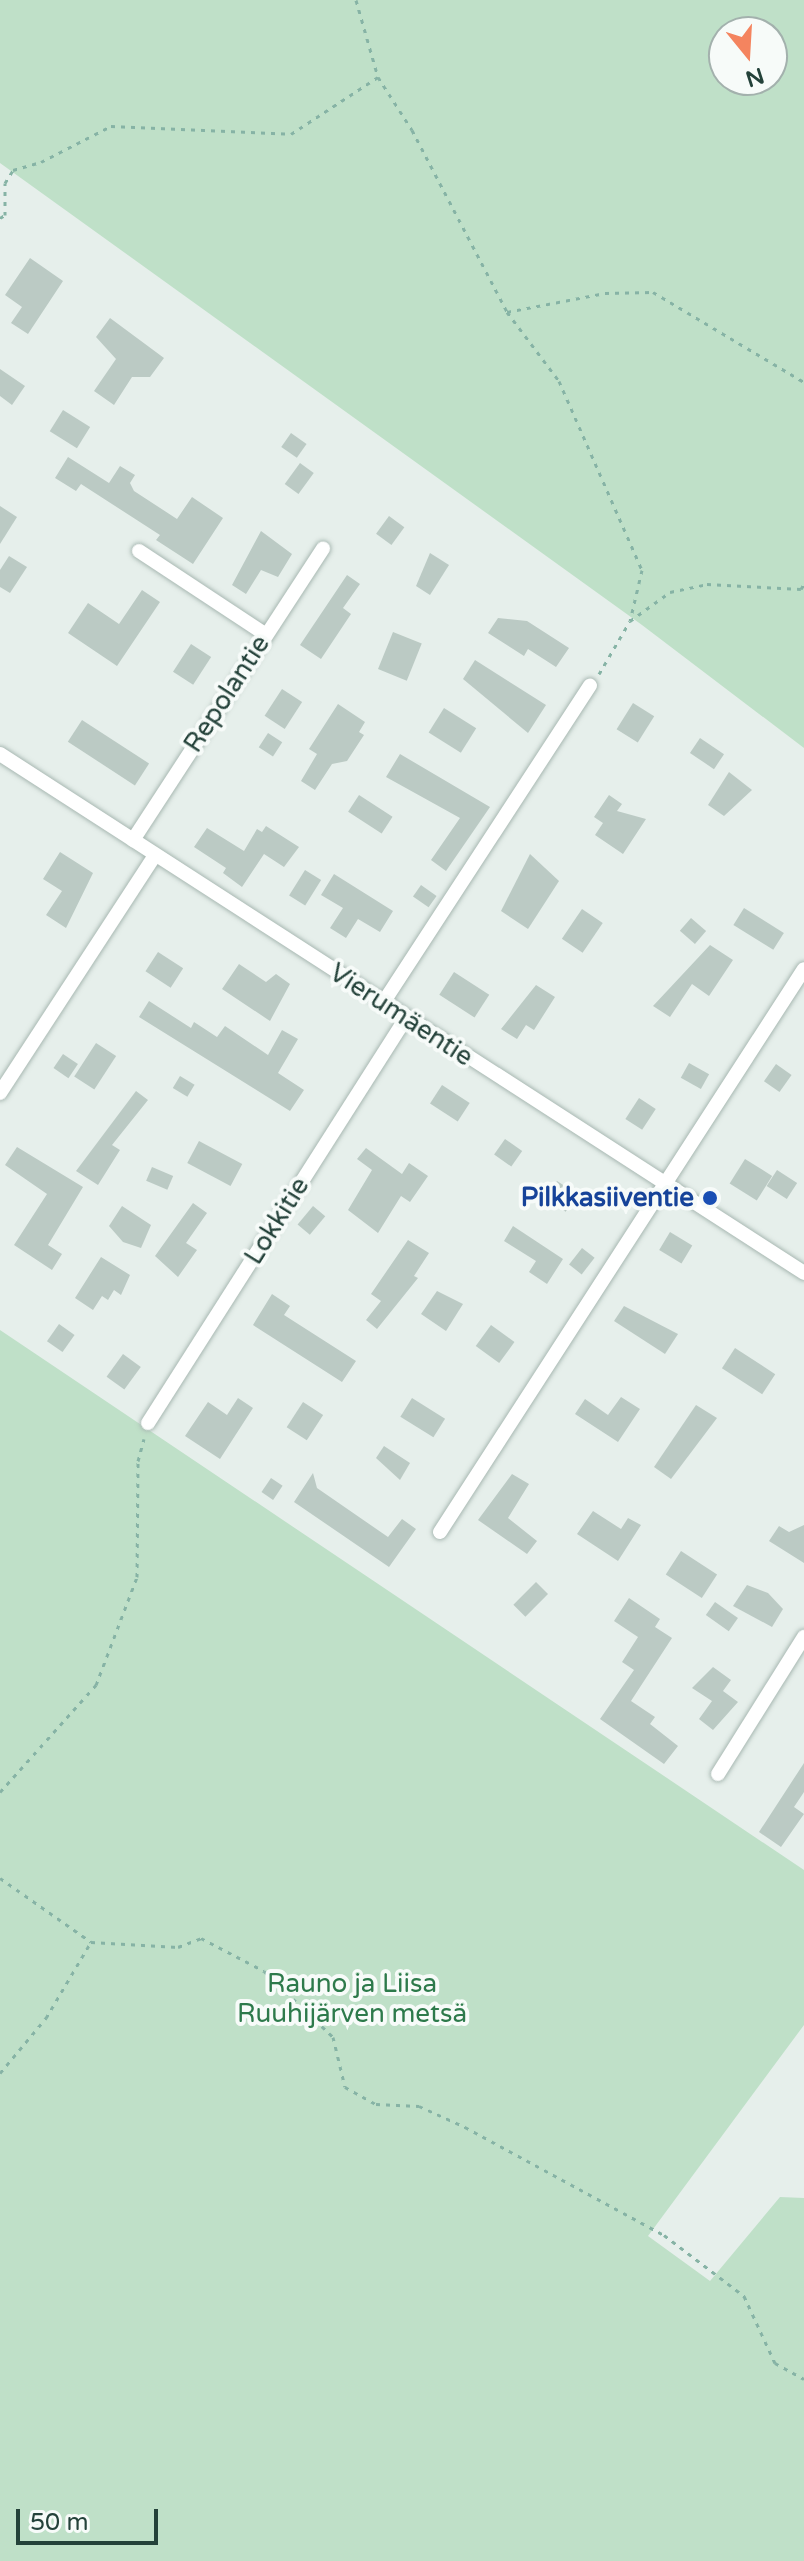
<!DOCTYPE html>
<meta charset="utf-8">
<style>
body{margin:0}
#map{position:relative;width:804px;height:2561px;overflow:hidden;background:#e6efeb;font-family:"Varela Round",sans-serif}
div>[style]{position:absolute}
[style*='--x']{left:calc(var(--x)*1px);top:calc(var(--y)*1px);width:calc(var(--w)*1px);rotate:calc(var(--a)*1deg)}
.green>*{inset:0;background:#bfe0c8}
.building>*{inset:0;background:#bbcac4;transform-origin:0 0}
.path>*{height:3px;margin-top:-1.5px;transform-origin:0;background:repeating-linear-gradient(90deg,#86b3a5 0 4px,transparent 0 10px)}
.roads{filter:drop-shadow(0 0 2px #a8b8b2) drop-shadow(0 0 2px #a8b8b2)}
.street>*{height:14px;margin:-7px;padding:0 7px;transform-origin:7px;border-radius:7px;background:#fff}
.dots>*{width:22px;height:22px;translate:-50% -50%;box-sizing:border-box;border:4px solid #f7fbf9;border-radius:50%}
span{translate:-50% -50%;white-space:nowrap;text-align:center;line-height:1.15;-webkit-text-stroke:8px #f7fbf9;paint-order:stroke}
.street-label{font-size:26px;color:#24423a}
.transit-label{font-size:26px;color:#164399;font-weight:700}
.right{translate:-100% -50%;text-align:right}
.park-label{font-size:26px;color:#2d7a4b}
.north{position:absolute;left:708px;top:16px;width:80px;height:80px;box-sizing:border-box;background:#f7fbf9;border:2px solid #a3b1ad;border-radius:50%;rotate:162deg;font-size:22px;font-weight:700;line-height:32px;text-align:center;color:#24423a}
.north::after{content:'';display:block;margin:auto;width:28px;height:36px;background:#f4845f;clip-path:polygon(50% 0,100% 100%,50% 72%,0 100%)}
.scale{position:absolute;left:16px;top:2509px;width:142px;height:36px;box-sizing:border-box;border:4px solid #24423a;border-top:0;padding-left:10px;font-size:24px;line-height:28px;white-space:nowrap;color:#24423a;-webkit-text-stroke:6px #f7fbf9;paint-order:stroke}
</style>
<div id="map">
<div class="green">
<div style="clip-path:polygon(evenodd,0 0,804px 0,804px 748px,642px 625px,0 163px,0 0,724px 32px,772px 32px,772px 80px,724px 80px,724px 32px)"></div>
<div style="clip-path:polygon(0 1330px,804px 1870px,804px 2025px,648px 2236px,710px 2281px,780px 2197px,804px 2198px,804px 2561px,0 2561px)"></div>
</div>
<div class="building">
<div style="clip-path:polygon(30px 258px,63px 281px,28px 334px,11px 323px,22px 307px,5px 295px)"></div>
<div style="clip-path:polygon(110px 318px,164px 358px,150px 377px,132px 377px,114px 405px,94px 391px,116px 359px,96px 337px)"></div>
<div style="clip-path:polygon(0 369px,25px 386px,12px 405px,0 396px)"></div>
<div style="left:63px;top:410px;width:32px;height:25px;rotate:32deg"></div>
<div style="left:291px;top:433px;width:19px;height:17px;rotate:35deg"></div>
<div style="clip-path:polygon(68px 457px,109px 483px,120px 466px,135px 475px,130px 483px,134px 491px,177px 519px,192px 497px,223px 518px,193px 564px,156px 540px,160px 535px,81px 484px,76px 491px,55px 478px)"></div>
<div style="left:300px;top:463px;width:17px;height:26px;rotate:36deg"></div>
<div style="clip-path:polygon(0 506px,17px 517px,0 544px)"></div>
<div style="left:389px;top:516px;width:19px;height:22px;rotate:36deg"></div>
<div style="clip-path:polygon(261px 531px,292px 554px,278px 577px,261px 570px,246px 594px,232px 585px)"></div>
<div style="clip-path:polygon(430px 553px,449px 565px,430px 595px,416px 586px)"></div>
<div style="clip-path:polygon(9px 556px,27px 567px,10px 593px,0 587px,0 570px)"></div>
<div style="clip-path:polygon(347px 575px,360px 584px,343px 608px,351px 614px,321px 659px,300px 645px)"></div>
<div style="clip-path:polygon(142px 590px,160px 602px,117px 666px,68px 633px,88px 603px,119px 624px)"></div>
<div style="clip-path:polygon(498px 618px,527px 621px,569px 648px,556px 667px,528px 649px,524px 656px,488px 633px)"></div>
<div style="left:393px;top:632px;width:31px;height:40px;rotate:22deg"></div>
<div style="left:191px;top:644px;width:24px;height:33px;rotate:33deg"></div>
<div style="clip-path:polygon(475px 660px,546px 705px,528px 733px,463px 679px)"></div>
<div style="left:282px;top:689px;width:24px;height:32px;rotate:33deg"></div>
<div style="left:633px;top:703px;width:25px;height:31px;rotate:32deg"></div>
<div style="clip-path:polygon(338px 704px,365px 722px,359px 732px,364px 735px,347px 761px,332px 764px,315px 790px,301px 781px,317px 754px,309px 749px)"></div>
<div style="left:444px;top:708px;width:38px;height:29px;rotate:32deg"></div>
<div style="left:82px;top:720px;width:80px;height:26px;rotate:33deg"></div>
<div style="left:268px;top:733px;width:17px;height:17px;rotate:33deg"></div>
<div style="left:700px;top:738px;width:29px;height:18px;rotate:34deg"></div>
<div style="clip-path:polygon(400px 754px,490px 807px,446px 871px,431px 860px,460px 818px,386px 777px)"></div>
<div style="clip-path:polygon(729px 772px,752px 790px,724px 816px,708px 805px)"></div>
<div style="left:359px;top:795px;width:40px;height:20px;rotate:33deg"></div>
<div style="clip-path:polygon(609px 795px,622px 804px,617px 811px,646px 819px,623px 854px,595px 835px,603px 823px,594px 817px)"></div>
<div style="clip-path:polygon(266px 826px,299px 847px,284px 867px,264px 854px,242px 887px,223px 873px,226px 868px,194px 847px,207px 828px,244px 851px,257px 829px,262px 832px)"></div>
<div style="clip-path:polygon(60px 852px,93px 873px,66px 928px,46px 915px,62px 891px,43px 879px)"></div>
<div style="clip-path:polygon(530px 854px,559px 881px,528px 929px,501px 911px)"></div>
<div style="left:305px;top:870px;width:19px;height:30px;rotate:32deg"></div>
<div style="clip-path:polygon(334px 874px,393px 911px,380px 932px,358px 919px,346px 938px,330px 928px,343px 908px,321px 895px)"></div>
<div style="left:421px;top:885px;width:19px;height:14px;rotate:35deg"></div>
<div style="left:744px;top:908px;width:47px;height:20px;rotate:32deg"></div>
<div style="left:582px;top:909px;width:25px;height:36px;rotate:34deg"></div>
<div style="left:691px;top:918px;width:20px;height:17px;rotate:41deg"></div>
<div style="clip-path:polygon(710px 945px,733px 960px,709px 996px,692px 984px,670px 1017px,653px 1006px)"></div>
<div style="left:158px;top:952px;width:30px;height:23px;rotate:33deg"></div>
<div style="clip-path:polygon(239px 964px,266px 982px,276px 974px,290px 984px,270px 1021px,222px 989px)"></div>
<div style="left:454px;top:972px;width:42px;height:27px;rotate:33deg"></div>
<div style="clip-path:polygon(536px 985px,555px 997px,534px 1030px,526px 1025px,517px 1039px,501px 1029px)"></div>
<div style="clip-path:polygon(149px 1001px,191px 1028px,194px 1022px,217px 1037px,225px 1026px,268px 1055px,282px 1030px,298px 1039px,278px 1073px,304px 1090px,290px 1111px,139px 1017px)"></div>
<div style="left:96px;top:1043px;width:24px;height:40px;rotate:33deg"></div>
<div style="left:63px;top:1054px;width:18px;height:17px;rotate:34deg"></div>
<div style="left:689px;top:1063px;width:23px;height:17px;rotate:29deg"></div>
<div style="left:776px;top:1064px;width:19px;height:21px;rotate:35deg"></div>
<div style="left:180px;top:1076px;width:17px;height:14px;rotate:31deg"></div>
<div style="left:442px;top:1085px;width:33px;height:22px;rotate:33deg"></div>
<div style="clip-path:polygon(136px 1091px,148px 1100px,112px 1145px,120px 1150px,98px 1185px,76px 1171px)"></div>
<div style="left:639px;top:1098px;width:20px;height:25px;rotate:33deg"></div>
<div style="left:505px;top:1139px;width:21px;height:19px;rotate:35deg"></div>
<div style="left:199px;top:1141px;width:49px;height:25px;rotate:28deg"></div>
<div style="clip-path:polygon(17px 1147px,83px 1187px,48px 1245px,62px 1254px,52px 1270px,14px 1245px,47px 1194px,5px 1165px)"></div>
<div style="clip-path:polygon(366px 1148px,402px 1174px,409px 1163px,428px 1176px,410px 1202px,401px 1196px,378px 1233px,348px 1210px,372px 1170px,357px 1159px)"></div>
<div style="left:745px;top:1159px;width:32px;height:29px;rotate:32deg"></div>
<div style="left:152px;top:1167px;width:23px;height:15px;rotate:23deg"></div>
<div style="left:777px;top:1170px;width:24px;height:19px;rotate:33deg"></div>
<div style="left:557px;top:1181px;width:24px;height:21px;rotate:33deg"></div>
<div style="left:623px;top:1192px;width:14px;height:14px;rotate:34deg"></div>
<div style="clip-path:polygon(193px 1203px,207px 1213px,186px 1243px,197px 1250px,178px 1277px,155px 1256px)"></div>
<div style="clip-path:polygon(122px 1206px,151px 1225px,141px 1248px,123px 1242px,109px 1226px)"></div>
<div style="left:313px;top:1206px;width:16px;height:24px;rotate:40deg"></div>
<div style="clip-path:polygon(513px 1226px,563px 1259px,547px 1284px,529px 1272px,536px 1261px,504px 1241px)"></div>
<div style="left:670px;top:1232px;width:26px;height:21px;rotate:31deg"></div>
<div style="clip-path:polygon(408px 1240px,429px 1253px,414px 1276px,418px 1278px,377px 1329px,366px 1320px,381px 1301px,371px 1294px)"></div>
<div style="left:582px;top:1248px;width:16px;height:21px;rotate:38deg"></div>
<div style="clip-path:polygon(101px 1257px,130px 1275px,121px 1295px,114px 1290px,108px 1300px,102px 1296px,93px 1310px,75px 1298px)"></div>
<div style="clip-path:polygon(437px 1291px,463px 1304px,446px 1331px,421px 1314px)"></div>
<div style="clip-path:polygon(272px 1294px,290px 1306px,284px 1315px,356px 1361px,342px 1382px,253px 1325px)"></div>
<div style="clip-path:polygon(624px 1306px,678px 1334px,665px 1354px,614px 1321px)"></div>
<div style="left:59px;top:1324px;width:19px;height:21px;rotate:35deg"></div>
<div style="left:491px;top:1325px;width:29px;height:26px;rotate:36deg"></div>
<div style="left:735px;top:1348px;width:48px;height:24px;rotate:33deg"></div>
<div style="left:123px;top:1354px;width:22px;height:28px;rotate:36deg"></div>
<div style="clip-path:polygon(621px 1397px,640px 1409px,618px 1442px,575px 1414px,585px 1399px,608px 1415px)"></div>
<div style="clip-path:polygon(238px 1398px,253px 1408px,220px 1459px,185px 1436px,208px 1402px,227px 1415px)"></div>
<div style="left:412px;top:1398px;width:39px;height:22px;rotate:32deg"></div>
<div style="left:303px;top:1402px;width:24px;height:30px;rotate:33deg"></div>
<div style="clip-path:polygon(696px 1405px,717px 1418px,671px 1479px,654px 1467px)"></div>
<div style="clip-path:polygon(384px 1446px,410px 1463px,400px 1480px,376px 1458px)"></div>
<div style="clip-path:polygon(313px 1473px,317px 1488px,388px 1537px,402px 1519px,416px 1529px,389px 1567px,294px 1502px)"></div>
<div style="clip-path:polygon(512px 1474px,529px 1484px,508px 1518px,537px 1541px,527px 1554px,478px 1520px)"></div>
<div style="left:271px;top:1478px;width:14px;height:17px;rotate:34deg"></div>
<div style="clip-path:polygon(593px 1511px,621px 1529px,628px 1518px,641px 1525px,618px 1561px,577px 1534px)"></div>
<div style="clip-path:polygon(804px 1525px,804px 1563px,769px 1541px,779px 1526px,789px 1532px)"></div>
<div style="left:681px;top:1551px;width:43px;height:28px;rotate:33deg"></div>
<div style="left:536px;top:1582px;width:17px;height:32px;rotate:45deg"></div>
<div style="clip-path:polygon(747px 1585px,768px 1593px,783px 1609px,772px 1627px,733px 1606px)"></div>
<div style="clip-path:polygon(629px 1598px,660px 1619px,655px 1627px,672px 1638px,631px 1701px,655px 1717px,650px 1724px,678px 1746px,664px 1764px,600px 1719px,634px 1670px,622px 1662px,638px 1637px,614px 1621px)"></div>
<div style="left:715px;top:1602px;width:28px;height:16px;rotate:35deg"></div>
<div style="clip-path:polygon(713px 1667px,731px 1680px,723px 1691px,738px 1702px,713px 1730px,699px 1719px,712px 1701px,692px 1688px)"></div>
<div style="clip-path:polygon(804px 1763px,804px 1792px,794px 1807px,804px 1814px,781px 1847px,759px 1832px)"></div>
</div>
<div class="path">
<div style="--x:356;--y:0;--w:80;--a:74.1"></div>
<div style="--x:378;--y:77;--w:63;--a:57.3"></div>
<div style="--x:412;--y:130;--w:205;--a:62.4"></div>
<div style="--x:507;--y:312;--w:100;--a:-11"></div>
<div style="--x:605;--y:293;--w:48;--a:-1.2"></div>
<div style="--x:653;--y:292;--w:176;--a:30.8"></div>
<div style="--x:0;--y:218;--w:6;--a:-31"></div>
<div style="--x:5;--y:215;--w:32;--a:-90"></div>
<div style="--x:5;--y:183;--w:15;--a:-58"></div>
<div style="--x:13;--y:170;--w:29;--a:-16"></div>
<div style="--x:41;--y:162;--w:79;--a:-27.2"></div>
<div style="--x:111;--y:126;--w:180;--a:2.5"></div>
<div style="--x:291;--y:134;--w:104;--a:-33.2"></div>
<div style="--x:507;--y:312;--w:86;--a:53"></div>
<div style="--x:559;--y:381;--w:206;--a:66.3"></div>
<div style="--x:642;--y:570;--w:52;--a:103.2"></div>
<div style="--x:599;--y:674;--w:61;--a:-59.7"></div>
<div style="--x:630;--y:621;--w:49;--a:-35.9"></div>
<div style="--x:670;--y:592;--w:38;--a:-12"></div>
<div style="--x:707;--y:584;--w:94;--a:3"></div>
<div style="--x:801;--y:589;--w:6;--a:-59"></div>
<div style="--x:0;--y:1792;--w:144;--a:-48.1"></div>
<div style="--x:96;--y:1685;--w:116;--a:-69.2"></div>
<div style="--x:137;--y:1577;--w:116;--a:-89.5"></div>
<div style="--x:138;--y:1461;--w:23;--a:-75"></div>
<div style="--x:0;--y:1878;--w:111;--a:35.1"></div>
<div style="--x:91;--y:1942;--w:87;--a:3.3"></div>
<div style="--x:178;--y:1947;--w:25;--a:-21"></div>
<div style="--x:201;--y:1938;--w:71;--a:27.6"></div>
<div style="--x:264;--y:1971;--w:95;--a:43.7"></div>
<div style="--x:333;--y:2037;--w:51;--a:76.5"></div>
<div style="--x:345;--y:2087;--w:35;--a:29"></div>
<div style="--x:376;--y:2104;--w:43;--a:2.7"></div>
<div style="--x:419;--y:2106;--w:51;--a:24.5"></div>
<div style="--x:465;--y:2127;--w:226;--a:28.5"></div>
<div style="--x:664;--y:2235;--w:101;--a:37.3"></div>
<div style="--x:744;--y:2296;--w:74;--a:65.2"></div>
<div style="--x:775;--y:2363;--w:33;--a:29"></div>
<div style="--x:0;--y:2073;--w:72;--a:-50.1"></div>
<div style="--x:46;--y:2018;--w:88;--a:-59.4"></div>
</div>
<div class="roads">
<div class="street">
<div style="--x:139;--y:551;--w:151;--a:33.4"></div>
<div style="--x:0;--y:754;--w:957;--a:32.84"></div>
<div style="--x:133;--y:840;--w:348;--a:-56.9"></div>
<div style="--x:383;--y:1003;--w:379;--a:-56.9"></div>
<div style="--x:0;--y:1093;--w:284;--a:-56.9"></div>
<div style="--x:148;--y:1423;--w:480;--a:-57.5"></div>
<div style="--x:440;--y:1532;--w:670;--a:-57.12"></div>
<div style="--x:718;--y:1774;--w:162;--a:-57.9"></div>
</div>
</div>
<div class="dots">
<div style="left:710px;top:1198px;background:#1a4fb4"></div>
</div>
<div class="street-label">
<span style="left:227px;top:694px;rotate:-57deg">Repolantie</span>
<span style="left:401px;top:1015px;rotate:33deg">Vierumäentie</span>
<span style="left:277px;top:1221px;rotate:-58deg">Lokkitie</span>
</div>
<div class="transit-label">
<span class="right" style="left:694px;top:1198px">Pilkkasiiventie</span>
</div>
<div class="park-label">
<span style="left:352px;top:1999px">Rauno ja Liisa<br>Ruuhijärven metsä</span>
</div>
<div class="north">N</div>
<div class="scale">50 m</div>
</div>
